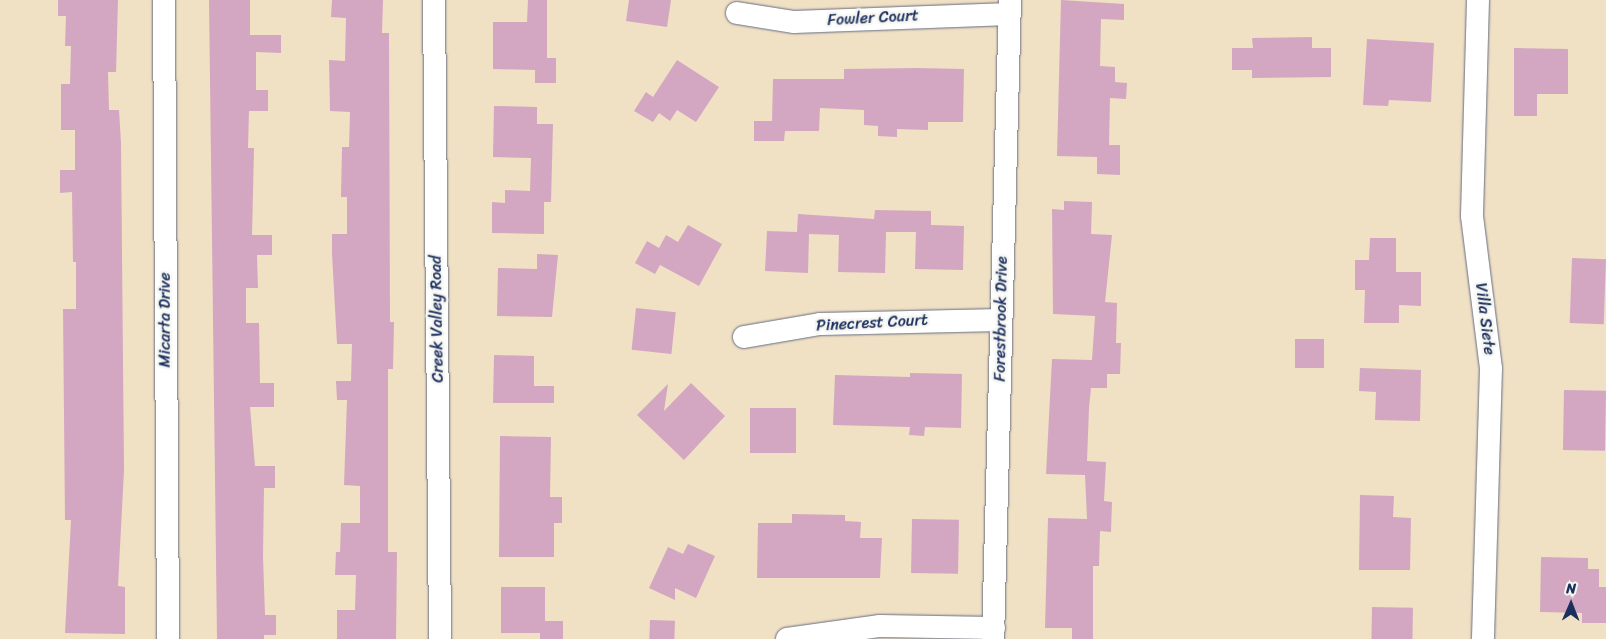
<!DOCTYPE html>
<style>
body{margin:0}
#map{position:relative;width:1606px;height:639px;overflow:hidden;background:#f0e0c4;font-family:Sriracha,sans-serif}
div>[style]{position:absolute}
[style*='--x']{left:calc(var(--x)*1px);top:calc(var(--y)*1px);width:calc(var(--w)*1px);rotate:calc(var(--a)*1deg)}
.building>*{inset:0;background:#d3a7c1;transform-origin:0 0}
.roads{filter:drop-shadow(0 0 1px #666d82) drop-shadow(0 0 1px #666d82)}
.minor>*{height:22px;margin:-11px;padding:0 11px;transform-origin:11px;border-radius:11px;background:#fff}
span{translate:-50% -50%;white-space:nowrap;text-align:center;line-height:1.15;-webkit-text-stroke:5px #f6f6f2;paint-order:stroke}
.street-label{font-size:16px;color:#1b2f5e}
.north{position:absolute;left:1546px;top:579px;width:50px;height:50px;-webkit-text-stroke:4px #f6f6f2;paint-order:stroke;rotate:1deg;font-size:14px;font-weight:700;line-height:20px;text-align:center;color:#1b2f5e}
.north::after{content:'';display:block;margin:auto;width:18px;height:22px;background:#1b2f5e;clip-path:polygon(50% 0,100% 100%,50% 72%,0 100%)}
</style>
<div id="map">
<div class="building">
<div style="clip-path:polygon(58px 0,118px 0,116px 72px,108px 72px,109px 110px,119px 110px,121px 143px,124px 470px,118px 586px,125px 587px,125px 634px,65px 633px,71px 520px,65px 520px,63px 309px,76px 309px,76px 262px,73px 262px,72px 192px,60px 193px,60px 170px,75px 170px,75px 130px,61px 130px,61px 84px,70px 84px,71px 46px,65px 46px,66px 16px,58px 16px)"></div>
<div style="clip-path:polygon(209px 0,250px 0,250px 35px,281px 35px,281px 53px,256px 52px,256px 90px,268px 90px,268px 111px,249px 111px,248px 148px,254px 148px,252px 235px,272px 235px,272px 255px,257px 255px,258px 288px,246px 288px,246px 323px,259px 323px,260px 383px,274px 383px,274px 407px,250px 407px,255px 466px,275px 466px,275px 488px,264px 488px,263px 556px,265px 615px,276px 615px,276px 635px,264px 635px,264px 639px,217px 639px)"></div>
<div style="clip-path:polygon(332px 0,383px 0,382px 33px,389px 33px,390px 322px,394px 322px,393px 369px,388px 369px,388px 552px,397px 552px,396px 639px,337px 639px,337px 610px,355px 610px,356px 575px,335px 575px,336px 552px,340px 552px,341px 523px,360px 523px,360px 486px,344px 485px,347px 400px,337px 400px,336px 381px,351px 381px,352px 344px,337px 344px,332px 254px,332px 234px,347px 234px,347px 197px,341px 197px,342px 147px,349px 147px,350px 112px,330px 111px,329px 60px,345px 61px,346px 18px,331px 17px)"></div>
<div style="clip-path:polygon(528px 0,547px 0,547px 58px,556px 58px,556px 83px,535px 83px,535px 70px,493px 69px,493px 22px,527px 22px)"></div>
<div style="clip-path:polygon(629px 0,671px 0,667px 27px,626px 21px)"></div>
<div style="clip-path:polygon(1061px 0,1124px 4px,1124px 20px,1101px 19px,1100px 66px,1115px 67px,1115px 82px,1127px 83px,1126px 99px,1110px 98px,1109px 145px,1120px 145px,1120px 175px,1097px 174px,1097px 157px,1057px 156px)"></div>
<div style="clip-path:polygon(1312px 37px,1312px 48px,1331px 48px,1331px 77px,1252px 78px,1252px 70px,1232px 70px,1232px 48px,1253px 48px,1252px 38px)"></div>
<div style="clip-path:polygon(1367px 39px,1434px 43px,1431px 102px,1389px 100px,1388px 106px,1363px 105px)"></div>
<div style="clip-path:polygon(1514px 48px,1568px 49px,1568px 94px,1537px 94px,1537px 116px,1514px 116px)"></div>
<div style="clip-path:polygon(677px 60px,719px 87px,696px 122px,677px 110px,670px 121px,659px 113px,653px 122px,634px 111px,646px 92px,653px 97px)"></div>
<div style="clip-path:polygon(917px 68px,964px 69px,963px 122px,928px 122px,928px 130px,897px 129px,897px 137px,878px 136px,878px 126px,864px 125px,864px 110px,820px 108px,819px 131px,785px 131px,784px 141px,754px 141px,754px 121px,772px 121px,773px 79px,844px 79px,844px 69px)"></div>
<div style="clip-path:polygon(494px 106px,537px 107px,537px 124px,553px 124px,551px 202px,544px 202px,544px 234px,492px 233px,492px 202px,505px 203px,505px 190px,530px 191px,531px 158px,493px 157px)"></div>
<div style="clip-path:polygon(1064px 201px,1092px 202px,1091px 234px,1112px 235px,1105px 302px,1117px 303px,1116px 343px,1121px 343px,1120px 374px,1107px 374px,1107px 388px,1091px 388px,1089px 408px,1087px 461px,1106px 462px,1104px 501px,1112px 502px,1111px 532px,1100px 531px,1099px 566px,1093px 566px,1093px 639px,1072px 639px,1072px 628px,1045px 628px,1048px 518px,1087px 519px,1085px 475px,1046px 474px,1052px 359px,1092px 360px,1095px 316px,1053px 314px,1052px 209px,1064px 210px)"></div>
<div style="clip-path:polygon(875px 210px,931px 211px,931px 225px,964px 226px,963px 270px,915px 269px,916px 232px,886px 232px,885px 273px,838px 272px,839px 235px,809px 234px,808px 273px,765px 271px,767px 231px,797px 232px,798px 214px,874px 219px)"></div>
<div style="clip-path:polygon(688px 225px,722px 244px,699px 286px,660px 265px,655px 274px,635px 263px,647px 241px,659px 248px,666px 235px,678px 242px)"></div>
<div style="clip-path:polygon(1370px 238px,1396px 238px,1396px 272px,1421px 272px,1421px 306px,1399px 305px,1399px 323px,1364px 323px,1365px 290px,1355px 290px,1355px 260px,1369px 260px)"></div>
<div style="clip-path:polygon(537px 254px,558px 255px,552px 317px,497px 316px,498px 268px,537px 269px)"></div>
<div style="left:1572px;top:258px;width:34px;height:65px;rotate:2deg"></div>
<div style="left:636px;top:308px;width:40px;height:42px;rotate:6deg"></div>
<div style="left:1295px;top:339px;width:29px;height:29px"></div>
<div style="clip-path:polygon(494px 355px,534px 356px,534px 386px,554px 386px,554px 403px,493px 403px)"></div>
<div style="clip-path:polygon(1360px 368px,1421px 370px,1420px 421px,1375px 420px,1376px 392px,1359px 391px)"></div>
<div style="clip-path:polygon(910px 373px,962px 374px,961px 428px,925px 427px,924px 436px,909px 435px,910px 427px,833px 425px,835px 375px,910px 377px)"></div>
<div style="clip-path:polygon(691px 383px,725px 416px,684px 460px,637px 415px,668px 384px,664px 411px)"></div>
<div style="left:1564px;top:390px;width:42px;height:60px;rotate:1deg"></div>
<div style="left:750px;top:408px;width:46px;height:45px"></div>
<div style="clip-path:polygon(500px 436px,551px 437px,550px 497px,562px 497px,562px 523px,554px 523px,554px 557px,499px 557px)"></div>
<div style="clip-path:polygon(1360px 495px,1394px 496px,1393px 517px,1411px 518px,1410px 570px,1359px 570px)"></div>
<div style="clip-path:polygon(792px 514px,845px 515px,845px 521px,861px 522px,860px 538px,882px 538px,880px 578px,757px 578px,758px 523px,792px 523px)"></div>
<div style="left:912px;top:519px;width:47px;height:54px;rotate:1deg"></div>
<div style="clip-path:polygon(688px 544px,715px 556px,696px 598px,675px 588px,675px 600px,649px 588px,668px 547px,683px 554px)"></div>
<div style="clip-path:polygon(1541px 557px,1588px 558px,1588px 569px,1599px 569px,1599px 587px,1606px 587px,1606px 623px,1582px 623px,1582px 613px,1540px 612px)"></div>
<div style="clip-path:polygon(501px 587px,545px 587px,545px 621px,563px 621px,563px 639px,540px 639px,540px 633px,501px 633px)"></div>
<div style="left:1372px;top:607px;width:41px;height:32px;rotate:1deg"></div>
<div style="left:650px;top:620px;width:25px;height:19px;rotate:2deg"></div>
</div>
<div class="roads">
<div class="minor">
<div style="--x:164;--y:0;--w:639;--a:89.64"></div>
<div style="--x:434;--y:0;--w:639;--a:89.46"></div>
<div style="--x:1478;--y:0;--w:216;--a:91.6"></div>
<div style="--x:1472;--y:216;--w:153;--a:82.9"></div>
<div style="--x:1491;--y:368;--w:271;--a:91.7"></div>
<div style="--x:737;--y:13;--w:58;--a:9"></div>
<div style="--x:794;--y:22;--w:216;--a:-2.1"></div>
<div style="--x:744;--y:337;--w:77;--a:-9.7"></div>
<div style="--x:820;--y:324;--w:181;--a:-1.3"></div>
<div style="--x:787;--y:639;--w:94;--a:-8"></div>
<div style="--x:880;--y:626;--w:114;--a:1"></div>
<div style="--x:993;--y:639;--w:639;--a:-88.48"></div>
</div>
</div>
<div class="street-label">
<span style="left:873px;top:18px;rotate:-3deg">Fowler Court</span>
<span style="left:437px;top:319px;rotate:-91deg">Creek Valley Road</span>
<span style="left:1001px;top:319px;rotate:-89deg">Forestbrook Drive</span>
<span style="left:1485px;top:319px;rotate:83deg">Villa Siete</span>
<span style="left:165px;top:320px;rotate:-90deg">Micarta Drive</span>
<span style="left:872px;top:323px;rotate:-3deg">Pinecrest Court</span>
</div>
<div class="north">N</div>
</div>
